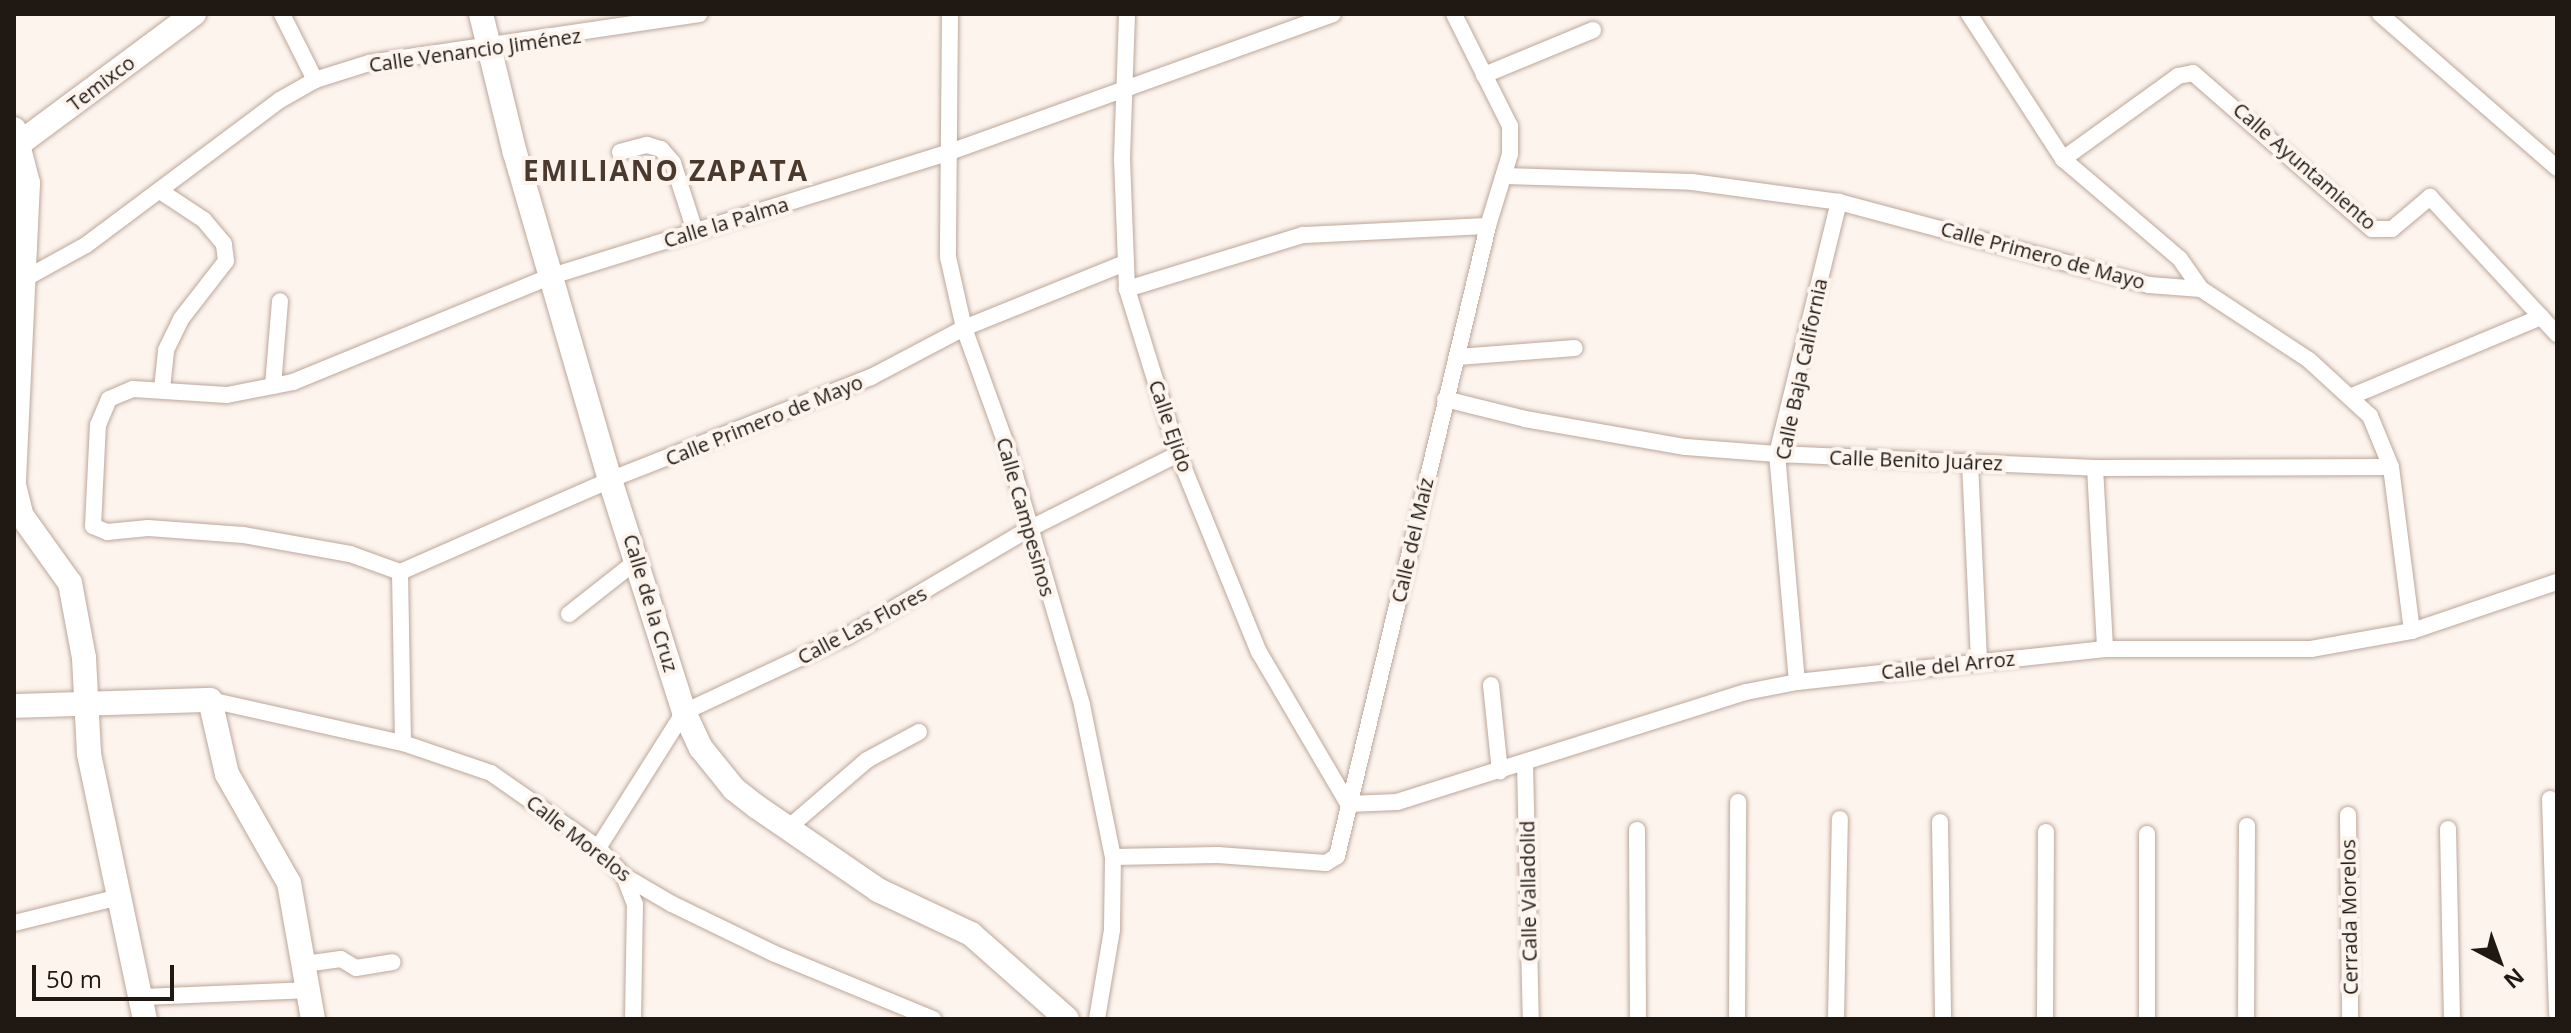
<!DOCTYPE html>
<meta charset="utf-8">
<style>
body{margin:0}
#map{position:relative;width:2571px;height:1033px;overflow:hidden;background:#fdf4ee;font-family:"Open Sans",sans-serif}
div>[style]{position:absolute}
[style*='--x']{left:calc(var(--x)*1px);top:calc(var(--y)*1px);width:calc(var(--w)*1px);rotate:calc(var(--a)*1deg)}
.roads{filter:drop-shadow(0 0 2px #bca799) drop-shadow(0 0 2px #bca799)}
.street>*{height:16px;margin:-8px;padding:0 8px;transform-origin:8px;border-radius:8px;background:#fff}
.secondary>*{height:24px;margin:-12px;padding:0 12px;transform-origin:12px;border-radius:12px;background:#fff}
span{translate:-50% -50%;white-space:nowrap;text-align:center;line-height:1.15;-webkit-text-stroke:8px #fdf4ee;paint-order:stroke}
.street-label{font-size:20px;color:#201913}
.district-label{font-size:28px;color:#4a392d;font-weight:700;letter-spacing:2px}
.frame{position:absolute;inset:0;border:16px solid #201913;pointer-events:none}
.north{position:absolute;left:2459px;top:921px;width:80px;height:80px;-webkit-text-stroke:6px #fdf4ee;paint-order:stroke;rotate:139deg;font-size:22px;font-weight:700;line-height:32px;text-align:center;color:#201913}
.north::after{content:'';display:block;margin:auto;width:28px;height:36px;background:#201913;clip-path:polygon(50% 0,100% 100%,50% 72%,0 100%)}
.scale{position:absolute;left:32px;top:965px;width:142px;height:36px;box-sizing:border-box;border:4px solid #201913;border-top:0;padding-left:10px;font-size:24px;line-height:28px;white-space:nowrap;color:#201913;-webkit-text-stroke:6px #fdf4ee;paint-order:stroke}
</style>
<div id="map">
<div class="roads">
<div class="street">
<div style="--x:282;--y:14;--w:74;--a:63.4"></div>
<div style="--x:950;--y:14;--w:243;--a:90.5"></div>
<div style="--x:948;--y:257;--w:73;--a:77.3"></div>
<div style="--x:964;--y:328;--w:120;--a:70.1"></div>
<div style="--x:1005;--y:441;--w:275;--a:73.7"></div>
<div style="--x:1082;--y:705;--w:155;--a:78.5"></div>
<div style="--x:1113;--y:857;--w:73;--a:90.8"></div>
<div style="--x:1112;--y:930;--w:90;--a:99.6"></div>
<div style="--x:1127;--y:14;--w:145;--a:92"></div>
<div style="--x:1122;--y:159;--w:130;--a:87.8"></div>
<div style="--x:1127;--y:289;--w:173;--a:72.8"></div>
<div style="--x:1178;--y:454;--w:214;--a:67.8"></div>
<div style="--x:1259;--y:652;--w:176;--a:59.6"></div>
<div style="--x:1348;--y:804;--w:49;--a:-2.3"></div>
<div style="--x:1397;--y:802;--w:366;--a:-17.5"></div>
<div style="--x:1746;--y:692;--w:52;--a:-11.1"></div>
<div style="--x:1797;--y:682;--w:310;--a:-6.1"></div>
<div style="--x:2105;--y:649;--w:206;--a:0"></div>
<div style="--x:2311;--y:649;--w:103;--a:-10.1"></div>
<div style="--x:2412;--y:631;--w:153;--a:-18.7"></div>
<div style="--x:1969;--y:14;--w:173;--a:57"></div>
<div style="--x:2063;--y:159;--w:154;--a:40.5"></div>
<div style="--x:2180;--y:259;--w:37;--a:55"></div>
<div style="--x:2380;--y:14;--w:235;--a:41"></div>
<div style="--x:1484;--y:75;--w:118;--a:-22.4"></div>
<div style="--x:620;--y:152;--w:28;--a:-15"></div>
<div style="--x:647;--y:145;--w:15;--a:16"></div>
<div style="--x:661;--y:149;--w:18;--a:49"></div>
<div style="--x:673;--y:163;--w:71;--a:72.1"></div>
<div style="--x:2063;--y:159;--w:142;--a:-35.8"></div>
<div style="--x:2178;--y:76;--w:15;--a:-11"></div>
<div style="--x:2193;--y:73;--w:237;--a:41.1"></div>
<div style="--x:2372;--y:229;--w:20;--a:0"></div>
<div style="--x:2392;--y:229;--w:50;--a:-40.1"></div>
<div style="--x:2430;--y:197;--w:187;--a:47.2"></div>
<div style="--x:1505;--y:176;--w:187;--a:1.8"></div>
<div style="--x:1692;--y:182;--w:148;--a:7.7"></div>
<div style="--x:1839;--y:202;--w:321;--a:15"></div>
<div style="--x:2149;--y:285;--w:52;--a:4.4"></div>
<div style="--x:2201;--y:289;--w:129;--a:33.3"></div>
<div style="--x:2309;--y:360;--w:83;--a:42.6"></div>
<div style="--x:2370;--y:416;--w:55;--a:67.6"></div>
<div style="--x:2391;--y:467;--w:165;--a:82.7"></div>
<div style="--x:1125;--y:263;--w:174;--a:158"></div>
<div style="--x:964;--y:328;--w:105;--a:152.2"></div>
<div style="--x:871;--y:377;--w:281;--a:158.5"></div>
<div style="--x:610;--y:480;--w:229;--a:156.3"></div>
<div style="--x:400;--y:572;--w:53;--a:-160.2"></div>
<div style="--x:350;--y:554;--w:109;--a:-169.9"></div>
<div style="--x:243;--y:535;--w:95;--a:-175.8"></div>
<div style="--x:148;--y:528;--w:41;--a:174.4"></div>
<div style="--x:107;--y:532;--w:15;--a:-157"></div>
<div style="--x:93;--y:526;--w:101;--a:-87.2"></div>
<div style="--x:98;--y:425;--w:28;--a:-67"></div>
<div style="--x:109;--y:399;--w:26;--a:-23"></div>
<div style="--x:133;--y:389;--w:94;--a:3.7"></div>
<div style="--x:227;--y:395;--w:67;--a:-11.1"></div>
<div style="--x:293;--y:382;--w:280;--a:-22.3"></div>
<div style="--x:552;--y:276;--w:414;--a:-17.3"></div>
<div style="--x:947;--y:153;--w:410;--a:-19.8"></div>
<div style="--x:26;--y:278;--w:68;--a:-28.8"></div>
<div style="--x:86;--y:245;--w:242;--a:-36.8"></div>
<div style="--x:280;--y:100;--w:40;--a:-29.7"></div>
<div style="--x:315;--y:80;--w:57;--a:-17.5"></div>
<div style="--x:369;--y:63;--w:334;--a:-8.4"></div>
<div style="--x:1127;--y:289;--w:184;--a:-17.1"></div>
<div style="--x:1303;--y:235;--w:185;--a:-2.8"></div>
<div style="--x:1458;--y:357;--w:117;--a:-4.4"></div>
<div style="--x:273;--y:386;--w:85;--a:-85.3"></div>
<div style="--x:162;--y:389;--w:39;--a:-84"></div>
<div style="--x:166;--y:350;--w:34;--a:-64"></div>
<div style="--x:181;--y:319;--w:73;--a:-52.2"></div>
<div style="--x:226;--y:261;--w:17;--a:-97"></div>
<div style="--x:224;--y:244;--w:31;--a:-130"></div>
<div style="--x:204;--y:220;--w:49;--a:-146.6"></div>
<div style="--x:2352;--y:396;--w:205;--a:-22.7"></div>
<div style="--x:1445;--y:399;--w:82;--a:14"></div>
<div style="--x:1525;--y:419;--w:163;--a:9.9"></div>
<div style="--x:1686;--y:447;--w:91;--a:4.4"></div>
<div style="--x:1777;--y:454;--w:318;--a:2.5"></div>
<div style="--x:2095;--y:468;--w:296;--a:-0.2"></div>
<div style="--x:1970;--y:462;--w:198;--a:87.4"></div>
<div style="--x:2095;--y:468;--w:181;--a:86.8"></div>
<div style="--x:400;--y:572;--w:171;--a:89"></div>
<div style="--x:569;--y:614;--w:89;--a:-38.2"></div>
<div style="--x:1797;--y:682;--w:229;--a:-95"></div>
<div style="--x:1777;--y:454;--w:260;--a:-76.2"></div>
<div style="--x:1491;--y:685;--w:87;--a:84.1"></div>
<div style="--x:210;--y:700;--w:198;--a:12.6"></div>
<div style="--x:403;--y:743;--w:93;--a:18.8"></div>
<div style="--x:491;--y:773;--w:131;--a:35"></div>
<div style="--x:598;--y:848;--w:38;--a:47"></div>
<div style="--x:624;--y:876;--w:56;--a:30.3"></div>
<div style="--x:672;--y:904;--w:114;--a:25.9"></div>
<div style="--x:775;--y:954;--w:171;--a:22.4"></div>
<div style="--x:1525;--y:764;--w:255;--a:88.7"></div>
<div style="--x:2550;--y:799;--w:215;--a:88.1"></div>
<div style="--x:2348;--y:815;--w:204;--a:89.4"></div>
<div style="--x:1940;--y:822;--w:197;--a:89.1"></div>
<div style="--x:788;--y:828;--w:104;--a:-40.7"></div>
<div style="--x:867;--y:760;--w:59;--a:-28.3"></div>
<div style="--x:2448;--y:829;--w:190;--a:88.8"></div>
<div style="--x:1637;--y:830;--w:189;--a:89.7"></div>
<div style="--x:2147;--y:834;--w:185;--a:90"></div>
<div style="--x:598;--y:848;--w:161;--a:-57.7"></div>
<div style="--x:684;--y:712;--w:180;--a:-25"></div>
<div style="--x:847;--y:636;--w:211;--a:-30.5"></div>
<div style="--x:1029;--y:529;--w:167;--a:-26.7"></div>
<div style="--x:1113;--y:857;--w:105;--a:-1.1"></div>
<div style="--x:1218;--y:855;--w:108;--a:4.2"></div>
<div style="--x:1326;--y:863;--w:13;--a:-32"></div>
<div style="--x:1337;--y:856;--w:648;--a:-76.52"></div>
<div style="--x:1488;--y:226;--w:75;--a:-73"></div>
<div style="--x:1510;--y:154;--w:28;--a:-90"></div>
<div style="--x:1510;--y:126;--w:125;--a:-116.6"></div>
<div style="--x:624;--y:876;--w:30;--a:69"></div>
<div style="--x:635;--y:904;--w:115;--a:91"></div>
<div style="--x:14;--y:923;--w:112;--a:-13.9"></div>
<div style="--x:305;--y:964;--w:36;--a:-8"></div>
<div style="--x:341;--y:959;--w:17;--a:31"></div>
<div style="--x:356;--y:968;--w:37;--a:-9"></div>
<div style="--x:143;--y:997;--w:167;--a:-2.4"></div>
<div style="--x:1737;--y:1019;--w:217;--a:-89.7"></div>
<div style="--x:1836;--y:1019;--w:200;--a:-88.9"></div>
<div style="--x:2045;--y:1019;--w:187;--a:-89.7"></div>
<div style="--x:2246;--y:1019;--w:193;--a:-89.7"></div>
</div>
<div class="secondary">
<div style="--x:481;--y:14;--w:143;--a:76.3"></div>
<div style="--x:515;--y:153;--w:341;--a:73.8"></div>
<div style="--x:610;--y:480;--w:244;--a:72.3"></div>
<div style="--x:684;--y:712;--w:40;--a:65"></div>
<div style="--x:701;--y:748;--w:53;--a:51.2"></div>
<div style="--x:734;--y:789;--w:29;--a:38"></div>
<div style="--x:757;--y:807;--w:147;--a:34.4"></div>
<div style="--x:878;--y:890;--w:103;--a:25.3"></div>
<div style="--x:971;--y:934;--w:128;--a:41.5"></div>
<div style="--x:14;--y:129;--w:56;--a:75.5"></div>
<div style="--x:28;--y:183;--w:298;--a:92.7"></div>
<div style="--x:20;--y:143;--w:217;--a:-36.6"></div>
<div style="--x:14;--y:485;--w:32;--a:76"></div>
<div style="--x:22;--y:516;--w:82;--a:54.4"></div>
<div style="--x:70;--y:583;--w:76;--a:79.4"></div>
<div style="--x:84;--y:658;--w:96;--a:87"></div>
<div style="--x:89;--y:754;--w:271;--a:78.1"></div>
<div style="--x:14;--y:706;--w:196;--a:-1.8"></div>
<div style="--x:210;--y:700;--w:76;--a:77.1"></div>
<div style="--x:227;--y:774;--w:125;--a:60.4"></div>
<div style="--x:289;--y:883;--w:138;--a:80"></div>
</div>
</div>
<div class="street-label">
<span style="left:475px;top:50px;rotate:-8deg">Calle Venancio Jiménez</span>
<span style="left:101px;top:83px;rotate:-37deg">Temixco</span>
<span style="left:2305px;top:166px;rotate:41deg">Calle Ayuntamiento</span>
<span style="left:726px;top:222px;rotate:-17deg">Calle la Palma</span>
<span style="left:2043px;top:255px;rotate:15deg">Calle Primero de Mayo</span>
<span style="left:1801px;top:369px;rotate:-78deg">Calle Baja California</span>
<span style="left:764px;top:420px;rotate:-22deg">Calle Primero de Mayo</span>
<span style="left:1171px;top:426px;rotate:71deg">Calle Ejido</span>
<span style="left:1916px;top:460px;rotate:2deg">Calle Benito Juárez</span>
<span style="left:1026px;top:517px;rotate:74deg">Calle Campesinos</span>
<span style="left:1412px;top:540px;rotate:-77deg">Calle del Maíz</span>
<span style="left:651px;top:603px;rotate:73deg">Calle de la Cruz</span>
<span style="left:862px;top:625px;rotate:-28deg">Calle Las Flores</span>
<span style="left:1948px;top:665px;rotate:-6deg">Calle del Arroz</span>
<span style="left:579px;top:838px;rotate:38deg">Calle Morelos</span>
<span style="left:1528px;top:891px;rotate:-91deg">Calle Valladolid</span>
<span style="left:2349px;top:917px;rotate:-91deg">Cerrada Morelos</span>
</div>
<div class="district-label">
<span style="left:666px;top:170px">EMILIANO ZAPATA</span>
</div>
<div class="frame"></div>
<div class="north">N</div>
<div class="scale">50 m</div>
</div>
